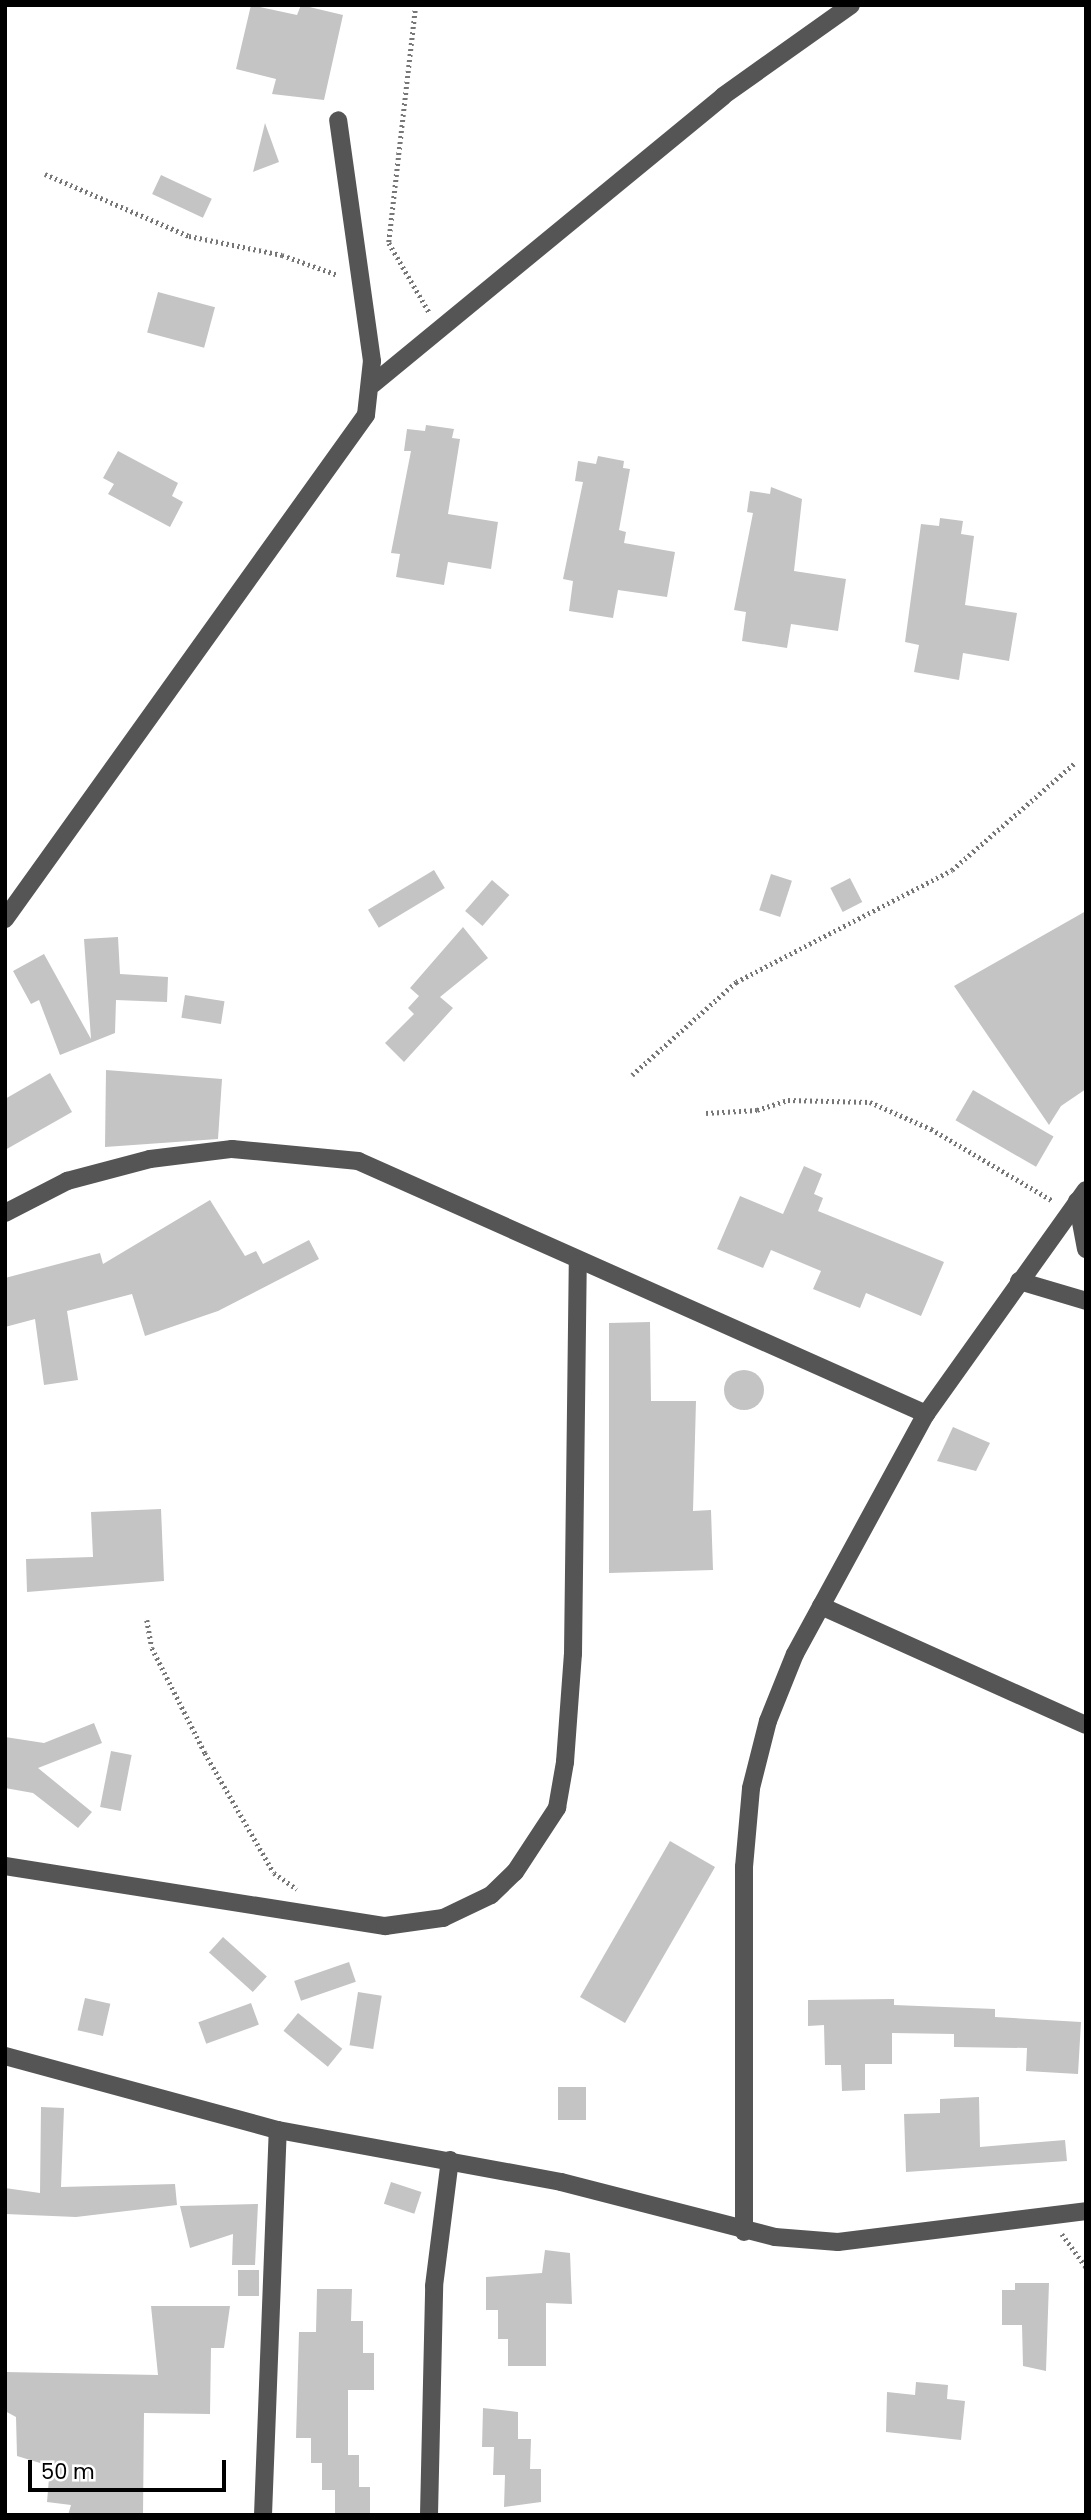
<!DOCTYPE html>
<style>
body{margin:0}
#map{position:relative;width:1091px;height:2520px;overflow:hidden;background:#fff;font-family:Poppins,sans-serif}
div>[style]{position:absolute}
[style*='--x']{left:calc(var(--x)*1px);top:calc(var(--y)*1px);width:calc(var(--w)*1px);rotate:calc(var(--a)*1deg)}
.building>*{inset:0;background:#c4c4c4;transform-origin:0 0}
.round{border-radius:50%}
.path>*{height:4.5px;margin-top:-2.25px;transform-origin:0;background:repeating-linear-gradient(90deg,#777 0 2px,transparent 0 5.5px)}
.minor>*{height:18px;margin:-9px;padding:0 9px;transform-origin:9px;border-radius:9px;background:#555}
span{translate:-50% -50%;white-space:nowrap;text-align:center;line-height:1.15;-webkit-text-stroke:7px #fff;paint-order:stroke}
.frame{position:absolute;inset:0;border:7px solid #000;pointer-events:none}
.scale{position:absolute;left:28px;top:2460px;width:198px;height:32px;box-sizing:border-box;border:4px solid #000;border-top:0;padding-left:9px;font-size:21px;line-height:24px;white-space:nowrap;color:#000;-webkit-text-stroke:5px #fff;paint-order:stroke}
</style>
<div id="map">
<div class="building">
<div style="clip-path:polygon(251px 5px,297px 15px,301px 5px,343px 15px,324px 100px,272px 94px,276px 79px,236px 69px)"></div>
<div style="clip-path:polygon(265px 123px,279px 162px,253px 172px)"></div>
<div style="left:161px;top:175px;width:56px;height:21px;rotate:25deg"></div>
<div style="left:158px;top:292px;width:59px;height:42px;rotate:15deg"></div>
<div style="clip-path:polygon(426px 425px,454px 429px,452px 438px,460px 439px,448px 514px,498px 522px,491px 569px,448px 562px,444px 585px,396px 577px,400px 554px,391px 553px,411px 451px,404px 451px,407px 429px,425px 431px)"></div>
<div style="clip-path:polygon(118px 451px,178px 483px,172px 496px,183px 502px,170px 527px,108px 494px,114px 484px,103px 478px)"></div>
<div style="clip-path:polygon(598px 456px,624px 461px,623px 468px,630px 469px,619px 530px,626px 532px,624px 543px,675px 552px,667px 597px,618px 590px,613px 618px,569px 611px,573px 581px,563px 579px,583px 482px,575px 481px,578px 461px,596px 464px)"></div>
<div style="clip-path:polygon(771px 487px,802px 499px,794px 571px,846px 579px,838px 631px,791px 624px,787px 648px,742px 641px,746px 612px,734px 610px,753px 513px,747px 512px,750px 491px,770px 494px)"></div>
<div style="clip-path:polygon(940px 518px,963px 521px,961px 534px,974px 536px,965px 605px,1017px 613px,1009px 661px,963px 653px,959px 680px,914px 672px,919px 645px,905px 642px,921px 524px,939px 526px)"></div>
<div style="left:434px;top:870px;width:21px;height:77px;rotate:59deg"></div>
<div style="left:771px;top:874px;width:22px;height:38px;rotate:18deg"></div>
<div style="left:850px;top:878px;width:27px;height:22px;rotate:63deg"></div>
<div style="left:492px;top:880px;width:23px;height:41px;rotate:41deg"></div>
<div style="clip-path:polygon(1086px 911px,1086px 1089px,1061px 1106px,1049px 1125px,954px 986px)"></div>
<div style="clip-path:polygon(463px 927px,488px 958px,440px 997px,453px 1008px,404px 1062px,385px 1043px,414px 1014px,408px 1008px,419px 996px,410px 988px)"></div>
<div style="clip-path:polygon(118px 937px,120px 974px,168px 977px,167px 1002px,116px 1000px,115px 1033px,60px 1055px,39px 1000px,31px 1004px,13px 971px,44px 954px,91px 1039px,84px 939px)"></div>
<div style="left:185px;top:995px;width:40px;height:23px;rotate:9deg"></div>
<div style="clip-path:polygon(106px 1070px,222px 1079px,218px 1139px,105px 1147px)"></div>
<div style="clip-path:polygon(50px 1073px,72px 1112px,5px 1150px,5px 1099px)"></div>
<div style="left:973px;top:1090px;width:93px;height:35px;rotate:30deg"></div>
<div style="clip-path:polygon(804px 1166px,822px 1174px,814px 1194px,823px 1198px,818px 1211px,944px 1262px,921px 1316px,866px 1293px,860px 1308px,813px 1289px,821px 1271px,771px 1250px,763px 1268px,717px 1249px,740px 1196px,783px 1214px)"></div>
<div style="clip-path:polygon(210px 1200px,245px 1256px,256px 1251px,263px 1264px,309px 1240px,319px 1259px,218px 1311px,145px 1336px,132px 1294px,67px 1311px,78px 1380px,44px 1385px,35px 1319px,5px 1327px,5px 1278px,100px 1253px,103px 1264px)"></div>
<div style="clip-path:polygon(650px 1322px,651px 1401px,696px 1401px,693px 1511px,711px 1510px,713px 1570px,609px 1573px,609px 1323px)"></div>
<div class="round" style="left:724px;top:1370px;width:40px;height:40px"></div>
<div style="clip-path:polygon(953px 1427px,990px 1443px,976px 1471px,937px 1461px)"></div>
<div style="clip-path:polygon(161px 1509px,164px 1581px,27px 1592px,26px 1559px,93px 1557px,91px 1512px)"></div>
<div style="clip-path:polygon(94px 1723px,102px 1743px,38px 1768px,92px 1812px,78px 1828px,33px 1793px,5px 1788px,5px 1737px,44px 1743px)"></div>
<div style="left:111px;top:1751px;width:21px;height:57px;rotate:11deg"></div>
<div style="left:670px;top:1841px;width:52px;height:180px;rotate:30deg"></div>
<div style="left:223px;top:1937px;width:59px;height:21px;rotate:42deg"></div>
<div style="left:349px;top:1962px;width:21px;height:58px;rotate:71deg"></div>
<div style="left:358px;top:1992px;width:24px;height:54px;rotate:9deg"></div>
<div style="left:85px;top:1998px;width:26px;height:33px;rotate:13deg"></div>
<div style="clip-path:polygon(894px 1999px,894px 2005px,995px 2009px,995px 2017px,1081px 2022px,1078px 2074px,1026px 2071px,1027px 2048px,954px 2047px,954px 2034px,892px 2033px,892px 2064px,865px 2064px,865px 2090px,842px 2091px,841px 2065px,825px 2065px,824px 2025px,808px 2026px,808px 2000px)"></div>
<div style="left:251px;top:2003px;width:23px;height:56px;rotate:70deg"></div>
<div style="left:298px;top:2013px;width:57px;height:23px;rotate:39deg"></div>
<div style="left:558px;top:2087px;width:28px;height:33px"></div>
<div style="clip-path:polygon(979px 2097px,980px 2147px,1065px 2140px,1067px 2161px,906px 2172px,904px 2114px,940px 2113px,940px 2099px)"></div>
<div style="clip-path:polygon(41px 2107px,64px 2108px,61px 2187px,175px 2184px,177px 2205px,76px 2217px,5px 2214px,5px 2188px,40px 2193px)"></div>
<div style="left:391px;top:2182px;width:32px;height:23px;rotate:18deg"></div>
<div style="clip-path:polygon(258px 2204px,255px 2265px,232px 2265px,233px 2234px,190px 2248px,180px 2206px)"></div>
<div style="clip-path:polygon(545px 2250px,570px 2253px,572px 2304px,546px 2303px,546px 2366px,508px 2366px,508px 2339px,498px 2339px,498px 2310px,486px 2310px,486px 2277px,542px 2273px)"></div>
<div style="left:238px;top:2270px;width:21px;height:26px"></div>
<div style="clip-path:polygon(1015px 2283px,1049px 2283px,1046px 2371px,1023px 2366px,1022px 2325px,1002px 2325px,1002px 2290px,1015px 2290px)"></div>
<div style="clip-path:polygon(317px 2289px,352px 2289px,351px 2321px,363px 2321px,363px 2353px,374px 2353px,374px 2390px,348px 2390px,348px 2455px,359px 2455px,359px 2487px,370px 2487px,370px 2515px,335px 2515px,335px 2490px,322px 2490px,322px 2463px,311px 2463px,311px 2438px,296px 2438px,299px 2332px,316px 2332px)"></div>
<div style="clip-path:polygon(151px 2306px,230px 2306px,224px 2348px,211px 2348px,210px 2414px,144px 2413px,143px 2515px,68px 2515px,71px 2505px,47px 2502px,50px 2466px,17px 2456px,16px 2417px,5px 2411px,5px 2372px,158px 2375px)"></div>
<div style="clip-path:polygon(916px 2382px,948px 2385px,947px 2399px,965px 2401px,961px 2440px,886px 2432px,887px 2392px,915px 2395px)"></div>
<div style="clip-path:polygon(483px 2408px,518px 2412px,518px 2439px,531px 2439px,530px 2469px,541px 2469px,541px 2502px,504px 2507px,505px 2475px,493px 2475px,494px 2447px,482px 2447px)"></div>
</div>
<div class="path">
<div style="--x:416;--y:5;--w:240;--a:96.5"></div>
<div style="--x:389;--y:243;--w:80;--a:59.9"></div>
<div style="--x:45;--y:174;--w:157;--a:23.3"></div>
<div style="--x:189;--y:236;--w:95;--a:11.5"></div>
<div style="--x:282;--y:255;--w:59;--a:19.7"></div>
<div style="--x:632;--y:1075;--w:140;--a:-41.8"></div>
<div style="--x:736;--y:982;--w:243;--a:-27.4"></div>
<div style="--x:952;--y:870;--w:164;--a:-41.1"></div>
<div style="--x:706;--y:1113;--w:51;--a:-3.4"></div>
<div style="--x:757;--y:1110;--w:33;--a:-18"></div>
<div style="--x:788;--y:1100;--w:82;--a:1.4"></div>
<div style="--x:870;--y:1102;--w:67;--a:23.9"></div>
<div style="--x:931;--y:1129;--w:142;--a:30.5"></div>
<div style="--x:147;--y:1620;--w:28;--a:80"></div>
<div style="--x:152;--y:1648;--w:118;--a:63.2"></div>
<div style="--x:205;--y:1753;--w:138;--a:60.1"></div>
<div style="--x:274;--y:1873;--w:28;--a:35"></div>
<div style="--x:1062;--y:2234;--w:41;--a:54"></div>
</div>
<div class="minor">
<div style="--x:373;--y:384;--w:453;--a:-39.4"></div>
<div style="--x:723;--y:96;--w:157;--a:-35.4"></div>
<div style="--x:5;--y:919;--w:620;--a:-54.39"></div>
<div style="--x:366;--y:415;--w:54;--a:-83.7"></div>
<div style="--x:372;--y:361;--w:243;--a:-98"></div>
<div style="--x:1077;--y:1201;--w:49;--a:79.4"></div>
<div style="--x:5;--y:1213;--w:70;--a:-27.3"></div>
<div style="--x:67;--y:1181;--w:86;--a:-14.8"></div>
<div style="--x:150;--y:1159;--w:83;--a:-7"></div>
<div style="--x:232;--y:1149;--w:127;--a:5.4"></div>
<div style="--x:358;--y:1161;--w:622;--a:24.01"></div>
<div style="--x:1019;--y:1281;--w:70;--a:16.6"></div>
<div style="--x:821;--y:1606;--w:290;--a:24.2"></div>
<div style="--x:5;--y:1866;--w:385;--a:9"></div>
<div style="--x:385;--y:1926;--w:59;--a:-7.9"></div>
<div style="--x:443;--y:1918;--w:53;--a:-25.6"></div>
<div style="--x:491;--y:1895;--w:33;--a:-44"></div>
<div style="--x:515;--y:1872;--w:77;--a:-56.7"></div>
<div style="--x:557;--y:1808;--w:47;--a:-80.1"></div>
<div style="--x:565;--y:1762;--w:108;--a:-85.8"></div>
<div style="--x:573;--y:1654;--w:390;--a:-89.3"></div>
<div style="--x:5;--y:2056;--w:283;--a:15.2"></div>
<div style="--x:278;--y:2130;--w:288;--a:10.4"></div>
<div style="--x:561;--y:2182;--w:221;--a:14.4"></div>
<div style="--x:775;--y:2237;--w:63;--a:4.5"></div>
<div style="--x:838;--y:2242;--w:250;--a:-7.1"></div>
<div style="--x:744;--y:2232;--w:365;--a:-90"></div>
<div style="--x:744;--y:1867;--w:79;--a:-84.9"></div>
<div style="--x:751;--y:1788;--w:69;--a:-75.8"></div>
<div style="--x:768;--y:1721;--w:72;--a:-68.1"></div>
<div style="--x:795;--y:1654;--w:273;--a:-61.4"></div>
<div style="--x:926;--y:1414;--w:275;--a:-54.5"></div>
<div style="--x:263;--y:2515;--w:385;--a:-87.8"></div>
<div style="--x:429;--y:2515;--w:229;--a:-88.7"></div>
<div style="--x:434;--y:2286;--w:127;--a:-82.8"></div>
</div>
<div class="frame"></div>
<div class="scale">50 m</div>
</div>
